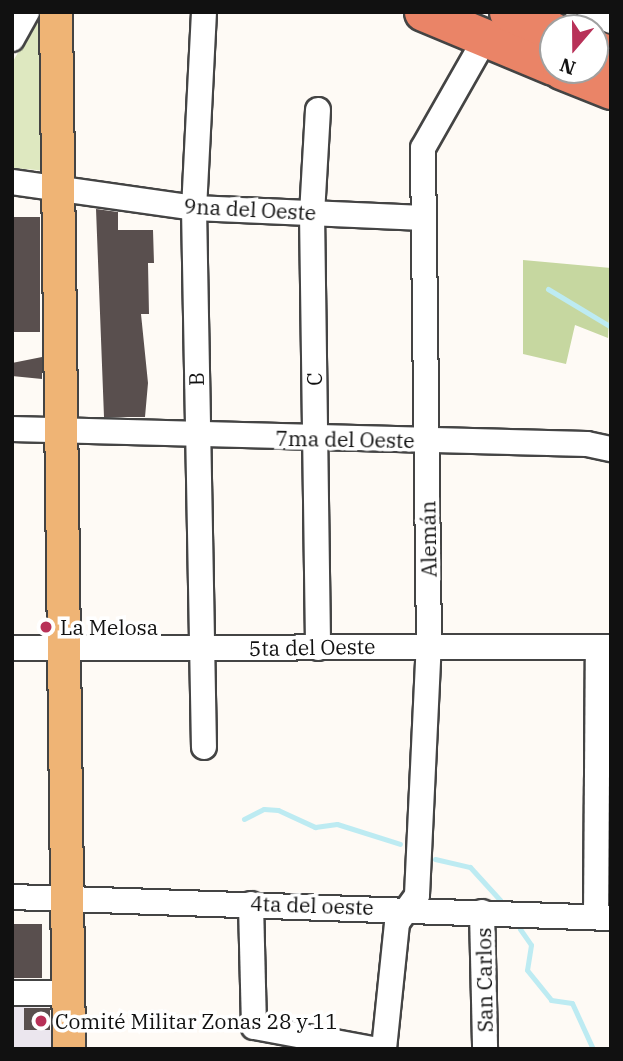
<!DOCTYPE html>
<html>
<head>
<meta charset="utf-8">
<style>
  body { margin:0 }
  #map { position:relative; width:623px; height:1061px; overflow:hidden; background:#fefaf5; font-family:"IBM Plex Serif",serif }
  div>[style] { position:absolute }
  .industrial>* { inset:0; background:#ebe6ee }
  .green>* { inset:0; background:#dee8c0 }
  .forest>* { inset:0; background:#c6d7a0 }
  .stream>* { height:5px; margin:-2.5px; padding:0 2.5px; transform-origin:2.5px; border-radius:2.5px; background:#bdebf2 }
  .building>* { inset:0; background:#594f4e; transform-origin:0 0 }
  .roads { filter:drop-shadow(2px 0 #444) drop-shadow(-2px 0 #444) drop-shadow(0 2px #444) drop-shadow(0 -2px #444) }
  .minor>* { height:24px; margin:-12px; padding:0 12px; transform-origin:12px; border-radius:12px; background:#fff }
  .major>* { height:32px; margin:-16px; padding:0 16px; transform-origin:16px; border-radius:16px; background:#efb475 }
  .highway>* { height:37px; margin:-18.5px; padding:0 18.5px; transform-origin:18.5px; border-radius:18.5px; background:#ea8467 }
  .dots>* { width:19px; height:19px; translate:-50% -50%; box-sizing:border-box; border:4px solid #fff; border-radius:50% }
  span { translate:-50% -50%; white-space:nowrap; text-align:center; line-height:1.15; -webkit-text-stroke:7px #fff; paint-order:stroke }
  .street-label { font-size:21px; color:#111 }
  .poi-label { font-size:21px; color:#111 }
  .left { translate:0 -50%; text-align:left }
  .frame { position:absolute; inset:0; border:14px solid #111; pointer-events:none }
  .north { position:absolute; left:539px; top:14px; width:70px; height:70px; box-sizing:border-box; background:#fff; border:2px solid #a0a0a0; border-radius:50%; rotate:200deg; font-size:19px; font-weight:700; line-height:28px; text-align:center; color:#111 }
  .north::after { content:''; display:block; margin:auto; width:24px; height:32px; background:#b83158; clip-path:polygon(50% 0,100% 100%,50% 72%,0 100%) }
</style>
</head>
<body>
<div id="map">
  <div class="industrial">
    <div style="clip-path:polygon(12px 941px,15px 984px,58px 1007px,25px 1008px,25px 1030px,58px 1030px,58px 1049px,12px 1049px)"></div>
  </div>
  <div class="green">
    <div style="clip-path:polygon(38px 18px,49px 171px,12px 168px,12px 63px)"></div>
  </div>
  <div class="forest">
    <div style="clip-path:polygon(523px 260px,611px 268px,608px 338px,575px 325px,566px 364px,523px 354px)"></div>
  </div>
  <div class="stream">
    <div style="left:548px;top:289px;width:74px;rotate:31.1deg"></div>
    <div style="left:244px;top:819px;width:22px;rotate:-27deg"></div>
    <div style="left:264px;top:809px;width:14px;rotate:4deg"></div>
    <div style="left:278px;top:810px;width:41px;rotate:24.7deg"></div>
    <div style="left:315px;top:827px;width:22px;rotate:-8deg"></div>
    <div style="left:337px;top:824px;width:66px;rotate:17.6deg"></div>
    <div style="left:435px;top:859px;width:36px;rotate:13deg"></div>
    <div style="left:470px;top:867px;width:45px;rotate:47.7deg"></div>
    <div style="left:520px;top:929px;width:19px;rotate:55deg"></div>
    <div style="left:531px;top:945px;width:25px;rotate:99deg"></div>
    <div style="left:527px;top:970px;width:38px;rotate:51deg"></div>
    <div style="left:551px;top:1000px;width:21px;rotate:8deg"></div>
    <div style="left:572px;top:1003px;width:51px;rotate:65.5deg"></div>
  </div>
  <div class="building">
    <div style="clip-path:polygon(96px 209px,118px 212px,118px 230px,153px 230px,154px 263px,148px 263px,149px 314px,141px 314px,148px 383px,145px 417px,104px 417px)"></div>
    <div style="left:12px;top:217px;width:28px;height:115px"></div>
    <div style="clip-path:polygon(42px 357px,42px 379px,12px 376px,12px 363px)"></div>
    <div style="left:14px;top:924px;width:28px;height:54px"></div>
    <div style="left:24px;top:1008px;width:26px;height:22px"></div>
  </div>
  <div class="roads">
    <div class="minor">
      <div style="left:204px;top:12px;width:196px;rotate:92.9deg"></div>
      <div style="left:194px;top:208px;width:539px;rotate:88.94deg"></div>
      <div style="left:590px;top:12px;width:23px;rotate:23deg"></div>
      <div style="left:12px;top:39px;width:31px;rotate:-61deg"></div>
      <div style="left:318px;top:110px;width:103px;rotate:93.3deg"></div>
      <div style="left:312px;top:213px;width:435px;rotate:89.2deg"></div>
      <div style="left:12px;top:182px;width:184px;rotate:8.1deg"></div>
      <div style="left:194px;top:208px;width:230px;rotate:2.5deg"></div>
      <div style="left:12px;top:429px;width:575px;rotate:1.49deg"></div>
      <div style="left:587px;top:444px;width:25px;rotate:12deg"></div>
      <div style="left:12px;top:648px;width:599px;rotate:-0.1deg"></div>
      <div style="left:12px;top:897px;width:599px;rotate:2.01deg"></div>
      <div style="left:251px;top:904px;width:123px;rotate:88.6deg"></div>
      <div style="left:254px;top:1027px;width:121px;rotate:10.5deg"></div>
      <div style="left:482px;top:912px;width:137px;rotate:88.7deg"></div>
      <div style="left:596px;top:917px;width:270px;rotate:-89.6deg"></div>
      <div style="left:12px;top:993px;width:56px"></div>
      <div style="left:384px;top:1049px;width:127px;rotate:-84.1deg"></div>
      <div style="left:397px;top:923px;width:34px;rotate:-54deg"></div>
      <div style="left:417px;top:895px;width:250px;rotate:-87.3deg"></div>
      <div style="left:429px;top:645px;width:497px;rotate:-90.7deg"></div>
      <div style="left:423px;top:148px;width:125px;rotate:-60.4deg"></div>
    </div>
    <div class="major">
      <div style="left:56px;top:12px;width:1037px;rotate:89.28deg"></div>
    </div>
    <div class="highway">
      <div style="left:423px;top:12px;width:141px;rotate:22.6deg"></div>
      <div style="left:508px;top:12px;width:49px;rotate:22.9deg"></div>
      <div style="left:595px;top:49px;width:17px;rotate:21deg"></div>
      <div style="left:561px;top:70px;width:54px;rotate:21.8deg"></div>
    </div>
  </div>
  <div class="dots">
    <div style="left:46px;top:627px;background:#b83158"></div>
    <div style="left:41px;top:1021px;background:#b83158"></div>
  </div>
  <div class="street-label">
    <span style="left:250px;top:209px;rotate:3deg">9na del Oeste</span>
    <span style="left:196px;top:379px;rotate:-91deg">B</span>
    <span style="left:314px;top:379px;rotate:-91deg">C</span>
    <span style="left:345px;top:439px;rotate:1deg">7ma del Oeste</span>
    <span style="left:428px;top:539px;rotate:-91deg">Alemán</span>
    <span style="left:312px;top:647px;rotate:-1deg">5ta del Oeste</span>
    <span style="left:312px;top:905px;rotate:2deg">4ta del oeste</span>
    <span style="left:484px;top:980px;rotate:-91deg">San Carlos</span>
  </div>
  <div class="poi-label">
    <span class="left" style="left:60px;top:627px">La Melosa</span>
    <span class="left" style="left:55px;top:1021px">Comité Militar Zonas 28 y 11</span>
  </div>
  <div class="frame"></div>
  <div class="north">N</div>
</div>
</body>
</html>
